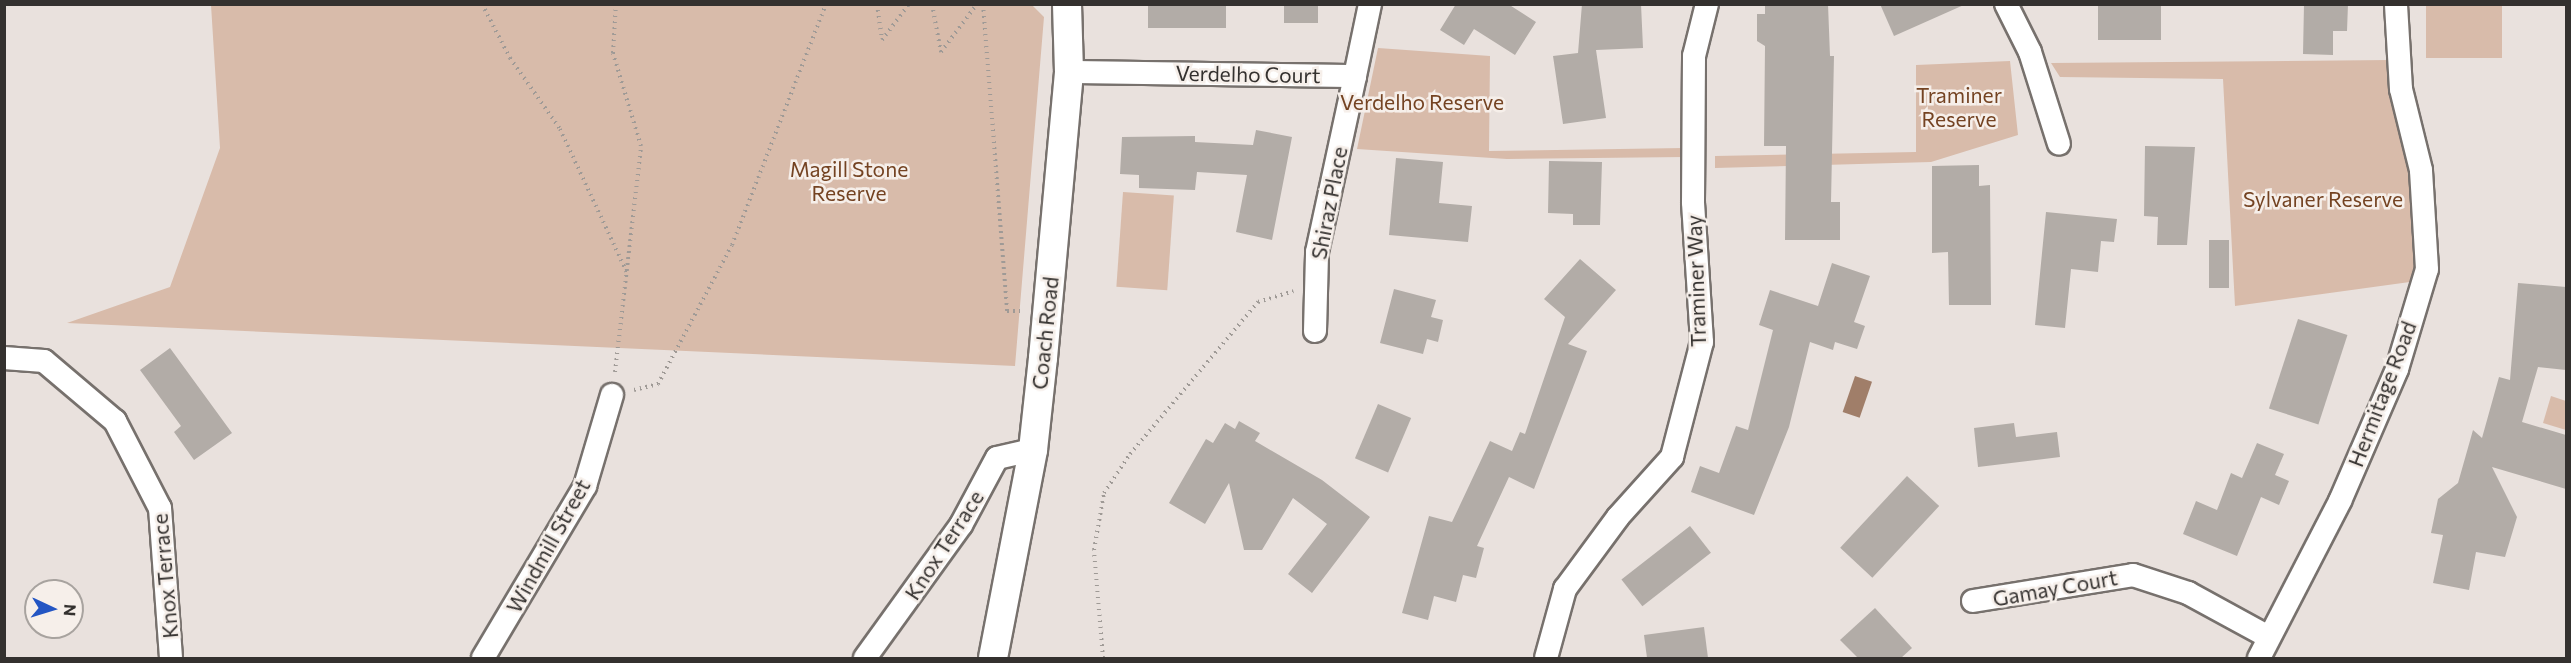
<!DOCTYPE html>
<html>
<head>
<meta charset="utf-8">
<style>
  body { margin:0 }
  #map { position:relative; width:2571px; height:663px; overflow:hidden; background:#e9e1dd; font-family:Commissioner,sans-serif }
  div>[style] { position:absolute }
  .green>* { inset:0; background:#d8bbaa; transform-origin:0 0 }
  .water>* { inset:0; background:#a07e69; transform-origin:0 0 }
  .building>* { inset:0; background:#b2aca7; transform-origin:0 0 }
  .path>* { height:4px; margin-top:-2px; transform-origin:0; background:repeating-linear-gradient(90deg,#9f9a96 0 1.5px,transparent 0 6px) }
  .roads { filter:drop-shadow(2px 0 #77716d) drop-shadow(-2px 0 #77716d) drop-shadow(0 2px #77716d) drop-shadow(0 -2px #77716d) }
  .minor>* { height:22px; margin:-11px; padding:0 11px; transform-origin:11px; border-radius:11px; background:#fff }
  .tertiary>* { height:28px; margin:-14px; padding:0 14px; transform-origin:14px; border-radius:14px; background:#fff }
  span { translate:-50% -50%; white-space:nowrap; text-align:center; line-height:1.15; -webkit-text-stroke:5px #f6efea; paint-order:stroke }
  .street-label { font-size:21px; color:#34312f }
  .park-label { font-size:21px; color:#744322 }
  .frame { position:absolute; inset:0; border:6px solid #34312f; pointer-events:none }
  .north { position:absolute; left:24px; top:579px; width:60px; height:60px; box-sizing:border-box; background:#f6efea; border:2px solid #a8a39f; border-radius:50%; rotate:94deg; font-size:16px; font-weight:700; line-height:24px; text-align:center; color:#34312f }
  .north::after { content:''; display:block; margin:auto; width:21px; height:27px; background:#2355c3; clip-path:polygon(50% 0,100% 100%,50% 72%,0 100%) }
</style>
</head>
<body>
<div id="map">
  <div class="green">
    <div style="clip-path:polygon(1031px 4px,1044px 17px,1015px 366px,67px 323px,170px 287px,220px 148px,211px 5px)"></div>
    <div style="left:2426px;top:5px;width:76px;height:53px"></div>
    <div style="clip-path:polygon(1378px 48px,1490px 56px,1489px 151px,1683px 148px,1684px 157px,1507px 159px,1357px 149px)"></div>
    <div style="clip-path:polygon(2390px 60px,2420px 208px,2417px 281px,2235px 306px,2223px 79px,2060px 77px,2051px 63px)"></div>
    <div style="clip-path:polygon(2010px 61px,2018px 135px,1931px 162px,1715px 168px,1715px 156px,1916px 152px,1916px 65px)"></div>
    <div style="left:1123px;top:192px;width:51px;height:95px;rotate:4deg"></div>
    <div style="clip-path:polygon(2551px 396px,2566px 401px,2566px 430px,2543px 423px)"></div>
  </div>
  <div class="water">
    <div style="left:1855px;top:376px;width:18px;height:38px;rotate:19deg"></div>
  </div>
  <div class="building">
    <div style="left:1148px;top:4px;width:78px;height:24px"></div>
    <div style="left:1284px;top:4px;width:34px;height:19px"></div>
    <div style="clip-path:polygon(1456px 4px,1508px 4px,1536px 22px,1515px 55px,1474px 29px,1464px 45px,1440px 30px)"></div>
    <div style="clip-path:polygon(1582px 4px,1641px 4px,1643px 48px,1596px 50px,1606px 118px,1563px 124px,1553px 56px,1578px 53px)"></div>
    <div style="clip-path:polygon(1765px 4px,1828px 4px,1830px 56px,1834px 56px,1831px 202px,1840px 202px,1840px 240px,1785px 240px,1786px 146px,1764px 146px,1765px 46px,1757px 41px,1757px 14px,1765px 14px)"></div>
    <div style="clip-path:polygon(1880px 4px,1966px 4px,1894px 36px)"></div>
    <div style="left:2098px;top:4px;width:63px;height:36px"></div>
    <div style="clip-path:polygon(2304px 4px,2348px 4px,2347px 31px,2333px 31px,2333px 55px,2303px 54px)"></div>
    <div style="clip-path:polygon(1256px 130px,1292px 137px,1272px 240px,1236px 232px,1247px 175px,1197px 172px,1195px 190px,1139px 188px,1139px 175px,1120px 174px,1122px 137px,1195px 136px,1195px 142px,1253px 145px)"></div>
    <div style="clip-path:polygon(2145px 146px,2195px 147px,2187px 245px,2157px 245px,2158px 217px,2144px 216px)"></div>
    <div style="clip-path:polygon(1396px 158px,1443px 162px,1439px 203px,1472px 206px,1468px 242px,1389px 235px)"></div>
    <div style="clip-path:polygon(1549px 161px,1602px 162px,1600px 225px,1573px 225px,1573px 214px,1548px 213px)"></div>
    <div style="clip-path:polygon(1979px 165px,1979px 186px,1990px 185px,1991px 305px,1949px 305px,1948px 252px,1932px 253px,1932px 166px)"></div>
    <div style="clip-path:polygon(2046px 212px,2117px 219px,2114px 242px,2101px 241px,2098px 272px,2071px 269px,2065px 328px,2035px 325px)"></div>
    <div style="left:2209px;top:240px;width:20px;height:48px"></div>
    <div style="clip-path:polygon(1580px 259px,1616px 290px,1568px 344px,1587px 351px,1534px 489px,1509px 477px,1477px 546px,1484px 548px,1476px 578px,1463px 575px,1456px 602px,1434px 596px,1428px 620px,1402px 613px,1429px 516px,1452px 522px,1490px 441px,1512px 451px,1520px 432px,1525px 434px,1565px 317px,1544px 299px)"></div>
    <div style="clip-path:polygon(1832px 263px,1870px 276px,1854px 322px,1865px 326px,1857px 349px,1835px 342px,1833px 350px,1810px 342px,1789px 427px,1754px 515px,1691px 492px,1700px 466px,1719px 473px,1736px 426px,1748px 430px,1773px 330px,1759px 325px,1770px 290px,1818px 306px)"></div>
    <div style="clip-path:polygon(2518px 283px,2566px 287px,2566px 370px,2538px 367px,2522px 422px,2566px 435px,2566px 489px,2492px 467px,2517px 517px,2505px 557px,2476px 552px,2469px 590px,2433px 583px,2443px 535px,2431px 533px,2438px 499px,2458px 483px,2473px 430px,2482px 438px,2499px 377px,2510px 380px)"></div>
    <div style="clip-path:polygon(1394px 289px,1436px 300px,1431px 317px,1443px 320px,1438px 342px,1427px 339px,1423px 354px,1380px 343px)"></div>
    <div style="left:2298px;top:319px;width:52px;height:94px;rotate:18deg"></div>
    <div style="clip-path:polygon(170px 348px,232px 433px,194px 460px,174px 432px,181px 426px,140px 370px)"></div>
    <div style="left:1378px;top:404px;width:36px;height:59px;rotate:23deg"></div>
    <div style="clip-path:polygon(1239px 421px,1260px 433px,1255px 441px,1322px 480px,1370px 517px,1312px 593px,1288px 574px,1327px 524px,1293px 498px,1262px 550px,1244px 550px,1229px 483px,1205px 524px,1169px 503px,1206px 439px,1213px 443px,1225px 423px,1235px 429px)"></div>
    <div style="clip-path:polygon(2014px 423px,2016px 437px,2057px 432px,2060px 457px,1978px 467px,1974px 428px)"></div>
    <div style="clip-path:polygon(2257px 443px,2284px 454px,2275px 475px,2289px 481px,2279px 505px,2261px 497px,2237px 556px,2183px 534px,2196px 501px,2217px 510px,2231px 473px,2242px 478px)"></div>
    <div style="left:1907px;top:476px;width:44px;height:98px;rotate:43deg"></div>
    <div style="left:1690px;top:526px;width:34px;height:87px;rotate:52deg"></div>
    <div style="clip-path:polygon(1875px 608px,1912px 648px,1901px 658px,1858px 658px,1840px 640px)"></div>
    <div style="clip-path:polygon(1704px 627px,1708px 658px,1647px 658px,1644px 635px)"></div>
  </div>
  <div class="path">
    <div style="left:482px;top:4px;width:61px;rotate:62.6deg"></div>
    <div style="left:510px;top:58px;width:87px;rotate:54.8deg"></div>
    <div style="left:560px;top:129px;width:161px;rotate:65deg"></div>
    <div style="left:877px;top:4px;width:36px;rotate:82deg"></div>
    <div style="left:882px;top:40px;width:45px;rotate:-53.1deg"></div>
    <div style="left:932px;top:4px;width:49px;rotate:79.4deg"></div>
    <div style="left:941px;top:52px;width:60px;rotate:-53.1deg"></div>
    <div style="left:983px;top:4px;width:308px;rotate:85.5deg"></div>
    <div style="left:1007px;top:311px;width:16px"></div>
    <div style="left:615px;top:372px;width:227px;rotate:-83.4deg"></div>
    <div style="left:641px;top:146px;width:97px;rotate:-106.8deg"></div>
    <div style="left:613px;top:53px;width:49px;rotate:-86.5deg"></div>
    <div style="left:634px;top:390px;width:25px;rotate:-14deg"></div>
    <div style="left:658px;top:384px;width:157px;rotate:-62deg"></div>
    <div style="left:732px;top:245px;width:259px;rotate:-68.7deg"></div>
    <div style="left:1103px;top:658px;width:108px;rotate:-94.8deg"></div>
    <div style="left:1094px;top:550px;width:58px;rotate:-80deg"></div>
    <div style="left:1104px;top:493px;width:47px;rotate:-56.3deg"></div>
    <div style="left:1130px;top:454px;width:199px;rotate:-49.9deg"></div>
    <div style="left:1258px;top:302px;width:37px;rotate:-17deg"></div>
  </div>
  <div class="roads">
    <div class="minor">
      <div style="left:2006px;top:4px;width:54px;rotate:63.4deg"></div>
      <div style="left:2030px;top:52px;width:96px;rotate:72.5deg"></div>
      <div style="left:1069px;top:72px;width:286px;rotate:0.8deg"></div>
      <div style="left:1355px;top:76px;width:74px;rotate:-78.2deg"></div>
      <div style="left:1315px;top:331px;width:79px;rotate:-88.5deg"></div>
      <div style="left:1317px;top:252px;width:180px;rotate:-77.8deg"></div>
      <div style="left:4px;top:358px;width:40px;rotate:4.3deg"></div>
      <div style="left:44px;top:361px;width:93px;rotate:40.2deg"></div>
      <div style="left:115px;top:421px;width:98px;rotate:62.7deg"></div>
      <div style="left:160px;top:508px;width:150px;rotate:85.8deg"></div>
      <div style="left:1973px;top:601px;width:162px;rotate:-9.2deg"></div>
      <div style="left:2133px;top:575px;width:58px;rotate:18.1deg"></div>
      <div style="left:2188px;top:593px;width:90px;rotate:28.6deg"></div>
      <div style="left:483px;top:658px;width:200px;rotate:-59.3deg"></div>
      <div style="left:585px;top:486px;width:95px;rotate:-73.5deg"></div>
      <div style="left:865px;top:658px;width:164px;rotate:-54.2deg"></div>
      <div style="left:961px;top:525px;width:76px;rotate:-61.8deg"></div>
      <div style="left:997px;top:458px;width:37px;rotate:-13deg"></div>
      <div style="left:1546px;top:658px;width:72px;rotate:-74.6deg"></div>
      <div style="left:1565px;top:589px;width:89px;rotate:-53.6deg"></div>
      <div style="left:1618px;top:517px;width:81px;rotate:-48deg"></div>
      <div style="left:1672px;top:457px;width:119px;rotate:-75.4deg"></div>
      <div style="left:1702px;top:342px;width:140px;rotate:-93.7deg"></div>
      <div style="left:1693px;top:202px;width:146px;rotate:-89.6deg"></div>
      <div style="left:1694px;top:56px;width:54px;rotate:-76deg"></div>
      <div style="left:2259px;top:658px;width:177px;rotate:-62.7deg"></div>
      <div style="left:2340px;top:501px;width:144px;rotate:-66.6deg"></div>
      <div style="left:2397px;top:369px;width:104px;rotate:-73.3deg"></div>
      <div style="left:2427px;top:269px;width:99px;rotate:-93.5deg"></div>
      <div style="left:2421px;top:170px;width:83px;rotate:-103.9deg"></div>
      <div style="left:2401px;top:89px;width:85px;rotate:-93.4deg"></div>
    </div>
    <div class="tertiary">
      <div style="left:993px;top:658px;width:212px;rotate:-79.1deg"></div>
      <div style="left:1033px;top:450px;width:93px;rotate:-83.8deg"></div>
      <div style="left:1043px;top:358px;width:287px;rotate:-84.8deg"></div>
      <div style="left:1069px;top:72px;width:68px;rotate:-91.7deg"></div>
    </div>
  </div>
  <div class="street-label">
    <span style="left:1248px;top:74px;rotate:1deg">Verdelho Court</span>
    <span style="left:1329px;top:203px;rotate:-79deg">Shiraz Place</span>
    <span style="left:1696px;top:281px;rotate:-92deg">Traminer Way</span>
    <span style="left:1045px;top:333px;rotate:-84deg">Coach Road</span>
    <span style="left:2382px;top:394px;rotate:-69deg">Hermitage Road</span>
    <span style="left:944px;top:545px;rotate:-57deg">Knox Terrace</span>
    <span style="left:548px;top:546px;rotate:-61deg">Windmill Street</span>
    <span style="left:165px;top:576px;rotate:-95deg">Knox Terrace</span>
    <span style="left:2055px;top:588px;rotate:-10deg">Gamay Court</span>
  </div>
  <div class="park-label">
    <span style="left:1959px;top:107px">Traminer<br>Reserve</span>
    <span style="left:1422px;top:102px">Verdelho Reserve</span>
    <span style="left:849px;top:181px">Magill Stone<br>Reserve</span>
    <span style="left:2323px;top:199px">Sylvaner Reserve</span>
  </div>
  <div class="frame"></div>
  <div class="north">N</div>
</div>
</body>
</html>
